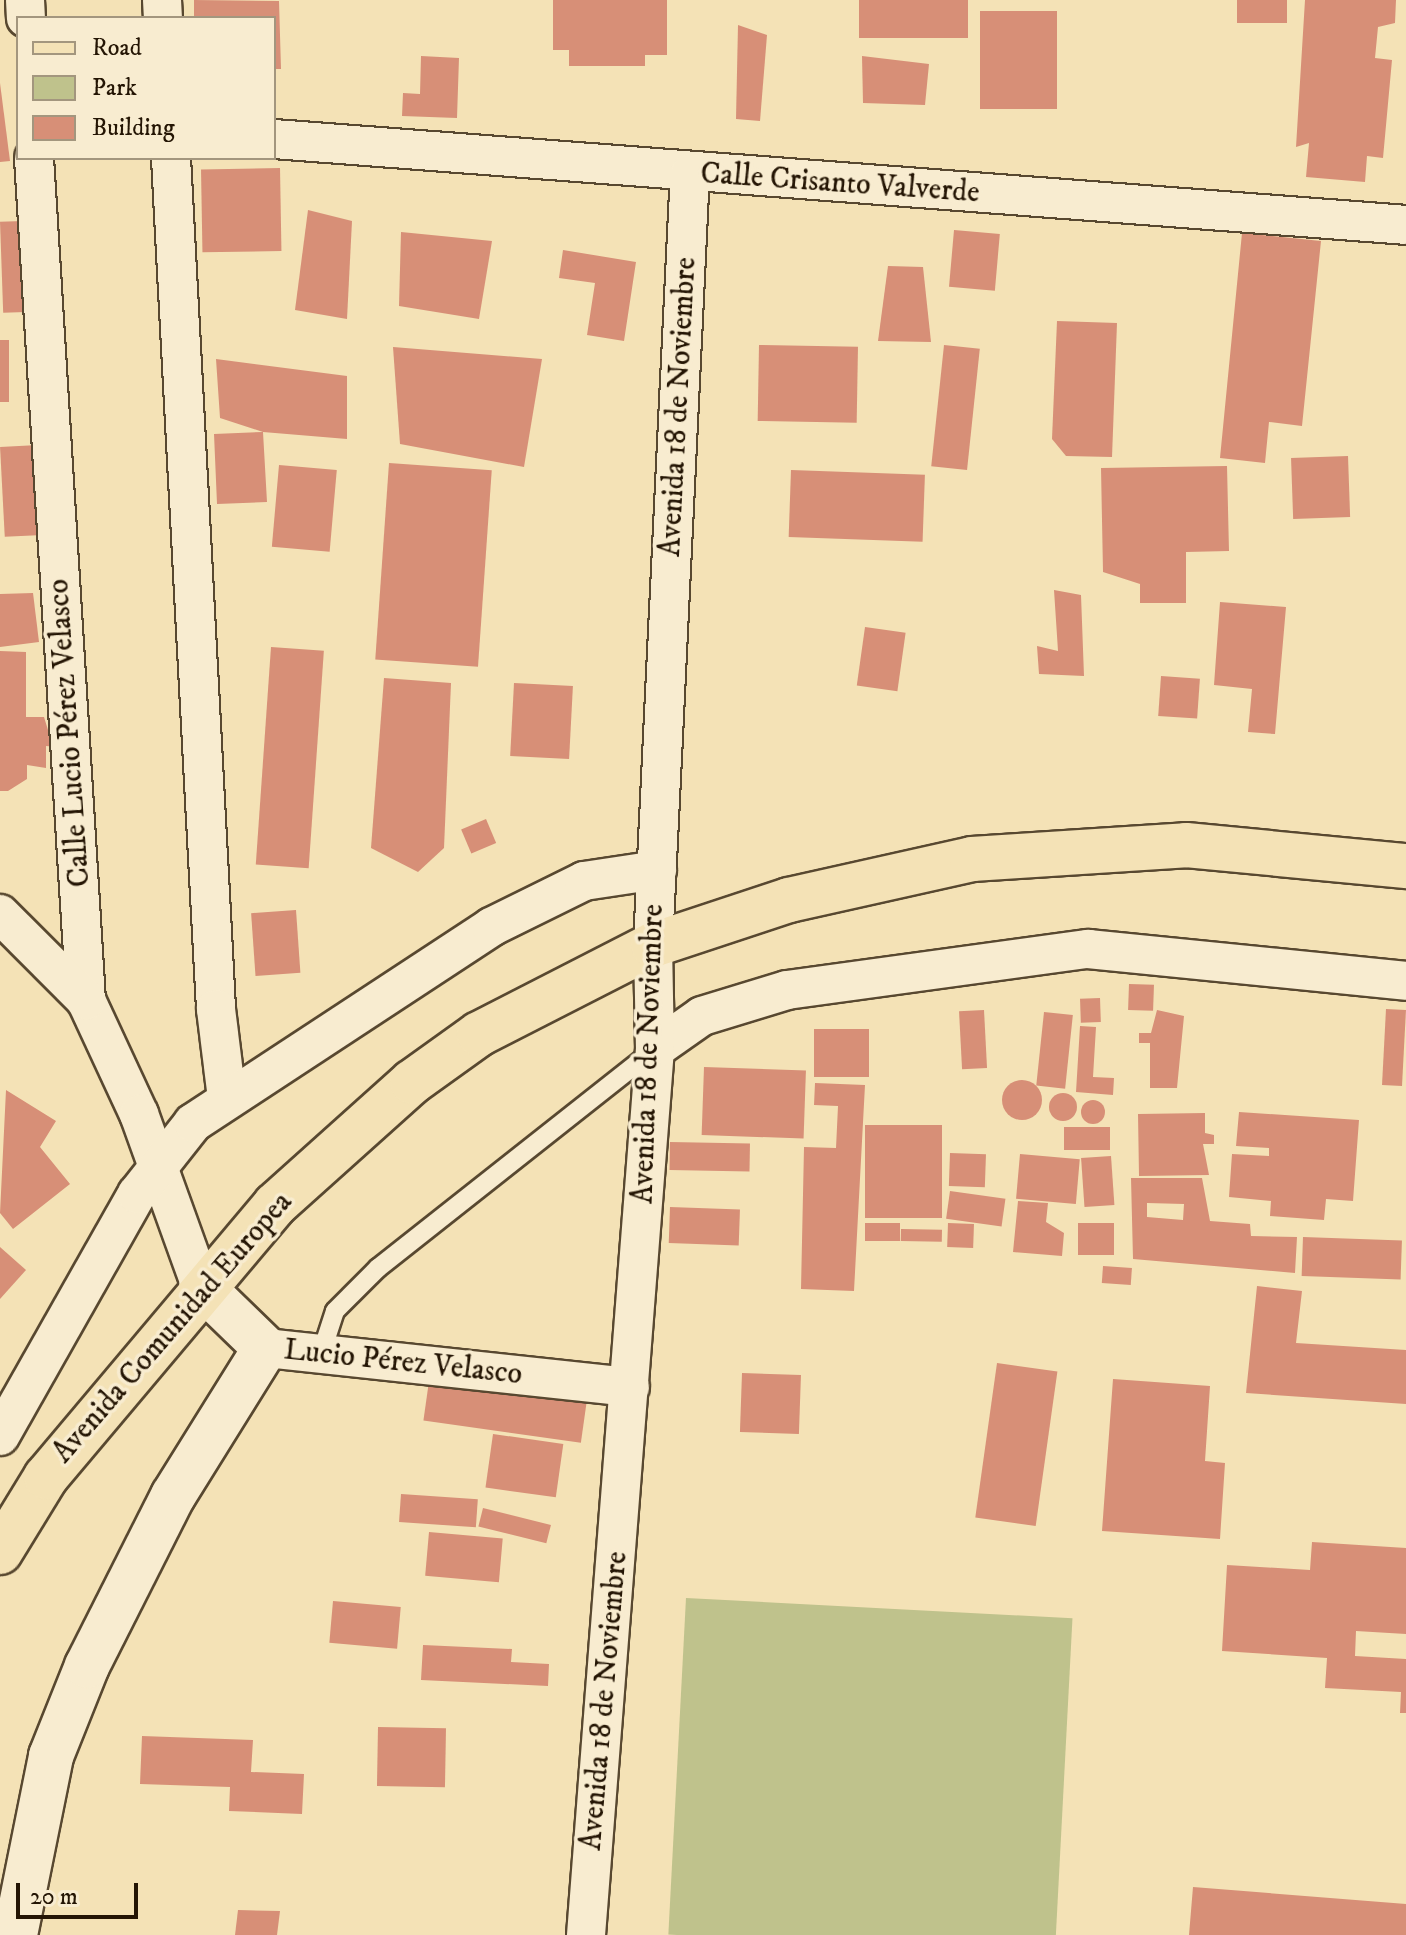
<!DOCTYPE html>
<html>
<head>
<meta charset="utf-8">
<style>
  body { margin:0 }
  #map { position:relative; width:1406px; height:1935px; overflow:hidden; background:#f4e2b6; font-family:"IM FELL DW Pica",serif }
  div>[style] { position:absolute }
  .green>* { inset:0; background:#bfc28c; transform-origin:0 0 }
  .building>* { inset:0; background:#d78f77; transform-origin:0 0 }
  .round { border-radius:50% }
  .roads { filter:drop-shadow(2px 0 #584830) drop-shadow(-2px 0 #584830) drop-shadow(0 2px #584830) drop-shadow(0 -2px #584830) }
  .lane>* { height:18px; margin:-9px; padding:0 9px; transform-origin:9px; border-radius:9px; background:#f8ecd0 }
  .street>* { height:38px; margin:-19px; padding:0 19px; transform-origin:19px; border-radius:19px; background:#f8ecd0 }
  .secondary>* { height:44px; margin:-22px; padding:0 22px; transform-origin:22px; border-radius:22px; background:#f8ecd0 }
  .primary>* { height:44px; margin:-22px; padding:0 22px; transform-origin:22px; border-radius:22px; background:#f4e2b6 }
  span { translate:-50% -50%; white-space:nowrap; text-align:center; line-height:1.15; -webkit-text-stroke:7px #f8ecd0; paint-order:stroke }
  .street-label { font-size:30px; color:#241504 }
  .legend { position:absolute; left:16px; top:16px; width:260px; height:144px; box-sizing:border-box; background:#f8ecd0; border:2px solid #a3967e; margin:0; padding:10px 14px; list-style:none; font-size:24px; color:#241504 }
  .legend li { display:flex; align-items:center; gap:16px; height:40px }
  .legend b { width:40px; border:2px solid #a3967e }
  .scale { position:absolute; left:16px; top:1883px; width:122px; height:36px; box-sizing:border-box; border:4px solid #241504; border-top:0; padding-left:10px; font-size:24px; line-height:28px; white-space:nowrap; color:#241504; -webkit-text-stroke:6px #f8ecd0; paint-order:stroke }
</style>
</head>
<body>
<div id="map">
  <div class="green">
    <div style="left:686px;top:1598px;width:387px;height:337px;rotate:3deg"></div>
  </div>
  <div class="building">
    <div style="clip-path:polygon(194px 0,279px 1px,281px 69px,274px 69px,274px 18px,194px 18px)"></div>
    <div style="clip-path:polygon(553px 0,667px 0,667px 55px,645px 55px,645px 66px,569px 66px,569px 50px,553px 50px)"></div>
    <div style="left:859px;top:0;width:109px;height:38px"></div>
    <div style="left:1237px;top:0;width:50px;height:23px"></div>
    <div style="clip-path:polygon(1305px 0,1396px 0,1395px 23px,1378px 27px,1375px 58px,1392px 60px,1383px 158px,1367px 156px,1365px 182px,1306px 177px,1309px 143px,1296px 147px)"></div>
    <div style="left:980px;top:11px;width:77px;height:98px"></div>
    <div style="clip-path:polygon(738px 25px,767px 35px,760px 121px,736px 119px)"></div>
    <div style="clip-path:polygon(421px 56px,459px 58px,457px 118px,402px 116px,403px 93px,420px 94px)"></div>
    <div style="clip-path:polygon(862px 56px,929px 64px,925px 105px,863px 103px)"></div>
    <div style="clip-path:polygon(0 83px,10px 161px,0 162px)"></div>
    <div style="left:280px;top:168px;width:83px;height:79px;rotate:89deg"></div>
    <div style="clip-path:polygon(308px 210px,352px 221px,347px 319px,295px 310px)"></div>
    <div style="left:23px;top:221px;width:91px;height:23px;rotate:88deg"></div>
    <div style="left:954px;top:230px;width:46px;height:57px;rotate:5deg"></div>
    <div style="clip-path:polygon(401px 232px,492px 241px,479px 319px,399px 306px)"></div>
    <div style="clip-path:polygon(1242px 233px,1321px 241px,1302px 426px,1269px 422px,1265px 463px,1220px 458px)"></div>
    <div style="clip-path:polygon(563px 250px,636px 262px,624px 341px,587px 335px,595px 283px,559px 278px)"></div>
    <div style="clip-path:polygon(888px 266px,923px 267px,931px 342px,878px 341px)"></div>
    <div style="clip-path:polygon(1057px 321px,1117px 323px,1112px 457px,1066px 456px,1052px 439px)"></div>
    <div style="left:0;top:340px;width:9px;height:62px"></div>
    <div style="left:759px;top:345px;width:99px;height:76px;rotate:1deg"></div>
    <div style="left:944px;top:345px;width:36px;height:122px;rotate:6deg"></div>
    <div style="clip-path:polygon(393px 347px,542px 359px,524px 467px,400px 444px)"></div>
    <div style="clip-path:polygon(216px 359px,347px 376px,347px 439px,263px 432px,267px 502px,217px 504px,214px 434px,263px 432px,220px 418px)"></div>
    <div style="left:38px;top:445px;width:90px;height:38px;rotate:87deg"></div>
    <div style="left:1348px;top:456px;width:61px;height:57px;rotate:88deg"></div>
    <div style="left:389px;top:463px;width:103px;height:197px;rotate:4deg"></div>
    <div style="left:279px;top:465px;width:58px;height:82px;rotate:5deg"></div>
    <div style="clip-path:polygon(1227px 466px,1229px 551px,1186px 552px,1186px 603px,1140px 603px,1140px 584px,1103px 572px,1101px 468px)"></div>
    <div style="left:791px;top:470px;width:134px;height:67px;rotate:2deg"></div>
    <div style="clip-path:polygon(1054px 590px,1081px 595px,1084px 676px,1039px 674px,1037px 646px,1058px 651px)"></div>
    <div style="clip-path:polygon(33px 593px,39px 642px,0 647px,0 594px)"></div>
    <div style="clip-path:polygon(1220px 602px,1286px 607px,1275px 734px,1248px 732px,1252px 689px,1214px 685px)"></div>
    <div style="left:865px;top:627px;width:41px;height:59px;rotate:8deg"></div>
    <div style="left:271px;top:647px;width:53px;height:218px;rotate:4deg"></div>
    <div style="clip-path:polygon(0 651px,26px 652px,26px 717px,44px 717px,48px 730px,56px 729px,58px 747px,46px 746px,46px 768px,27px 765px,27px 779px,8px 791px,0 791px)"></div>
    <div style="left:1161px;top:676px;width:39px;height:40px;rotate:4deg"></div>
    <div style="clip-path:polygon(384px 678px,451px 683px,444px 848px,418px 872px,371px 848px)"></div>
    <div style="left:514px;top:683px;width:59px;height:73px;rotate:3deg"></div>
    <div style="left:486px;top:819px;width:26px;height:27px;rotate:67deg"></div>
    <div style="left:296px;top:910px;width:63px;height:45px;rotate:86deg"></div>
    <div style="left:1129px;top:984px;width:25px;height:26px;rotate:2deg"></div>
    <div style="left:1100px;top:998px;width:24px;height:20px;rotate:88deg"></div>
    <div style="left:1386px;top:1009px;width:20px;height:76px;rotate:3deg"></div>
    <div style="left:984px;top:1010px;width:58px;height:25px;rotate:87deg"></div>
    <div style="clip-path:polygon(1157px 1010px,1184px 1016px,1177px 1088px,1150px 1088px,1150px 1043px,1139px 1043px,1139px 1033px,1151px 1033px)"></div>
    <div style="left:1044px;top:1012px;width:29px;height:74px;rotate:6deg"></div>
    <div style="clip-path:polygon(1080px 1026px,1096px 1027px,1093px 1077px,1114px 1078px,1113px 1095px,1076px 1092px)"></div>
    <div style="left:814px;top:1029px;width:55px;height:48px"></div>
    <div style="left:704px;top:1067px;width:102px;height:68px;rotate:2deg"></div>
    <div class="round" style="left:1002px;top:1080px;width:40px;height:40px"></div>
    <div style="clip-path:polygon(815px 1083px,865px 1085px,854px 1291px,801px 1289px,804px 1147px,836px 1148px,838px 1106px,814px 1105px)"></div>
    <div style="clip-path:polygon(6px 1090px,56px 1121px,40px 1147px,70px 1184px,13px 1229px,0 1213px)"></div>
    <div class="round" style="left:1049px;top:1093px;width:28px;height:28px"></div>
    <div class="round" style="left:1081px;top:1100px;width:24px;height:24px"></div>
    <div style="clip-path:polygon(1239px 1112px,1359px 1120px,1353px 1201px,1326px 1199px,1324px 1220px,1270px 1216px,1271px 1201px,1229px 1197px,1232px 1154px,1269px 1156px,1269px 1148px,1236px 1146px)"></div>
    <div style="clip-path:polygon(1205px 1113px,1205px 1133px,1214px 1135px,1214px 1144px,1203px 1144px,1209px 1175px,1139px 1176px,1138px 1114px)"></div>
    <div style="left:865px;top:1125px;width:77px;height:93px"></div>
    <div style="left:1064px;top:1127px;width:46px;height:23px"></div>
    <div style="left:670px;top:1142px;width:80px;height:28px;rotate:1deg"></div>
    <div style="left:950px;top:1153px;width:36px;height:33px;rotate:2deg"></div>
    <div style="left:1020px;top:1154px;width:60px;height:45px;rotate:5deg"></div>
    <div style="left:1111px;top:1156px;width:49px;height:30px;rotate:86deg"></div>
    <div style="clip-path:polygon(evenodd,1131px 1178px,1202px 1178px,1210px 1221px,1250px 1224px,1251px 1236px,1297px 1237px,1295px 1273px,1133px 1259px,1131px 1178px,1147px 1203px,1184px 1204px,1183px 1220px,1147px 1217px,1147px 1203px)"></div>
    <div style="left:950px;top:1191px;width:56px;height:28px;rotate:8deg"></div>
    <div style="clip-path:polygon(1018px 1201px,1048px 1203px,1046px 1222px,1064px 1233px,1062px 1256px,1013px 1252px)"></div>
    <div style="left:670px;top:1207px;width:70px;height:36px;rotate:2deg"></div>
    <div style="left:865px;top:1223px;width:35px;height:18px"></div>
    <div style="left:948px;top:1223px;width:26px;height:24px;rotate:2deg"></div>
    <div style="left:1078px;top:1223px;width:36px;height:32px"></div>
    <div style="left:901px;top:1229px;width:41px;height:12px;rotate:1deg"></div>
    <div style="left:1303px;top:1237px;width:99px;height:39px;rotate:2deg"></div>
    <div style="clip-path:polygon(0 1247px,26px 1270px,0 1299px)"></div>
    <div style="left:1103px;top:1266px;width:29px;height:17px;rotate:4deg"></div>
    <div style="clip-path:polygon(1257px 1286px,1302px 1291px,1296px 1343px,1406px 1350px,1406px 1404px,1246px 1393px)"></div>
    <div style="left:997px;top:1363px;width:61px;height:156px;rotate:8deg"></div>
    <div style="left:742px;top:1373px;width:59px;height:59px;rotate:2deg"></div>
    <div style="clip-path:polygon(1113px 1379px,1210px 1386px,1205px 1461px,1225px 1463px,1220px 1539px,1102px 1531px)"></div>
    <div style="left:429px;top:1381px;width:159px;height:40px;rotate:8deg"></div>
    <div style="left:493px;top:1434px;width:71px;height:54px;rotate:8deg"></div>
    <div style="left:401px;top:1494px;width:77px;height:28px;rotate:4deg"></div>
    <div style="left:483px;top:1508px;width:70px;height:19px;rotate:14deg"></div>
    <div style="left:429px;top:1532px;width:74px;height:44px;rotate:5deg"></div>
    <div style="clip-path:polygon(1312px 1542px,1406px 1548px,1406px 1634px,1356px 1631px,1355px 1656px,1406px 1659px,1406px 1713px,1400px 1713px,1401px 1692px,1325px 1688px,1327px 1658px,1222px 1651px,1227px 1565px,1310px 1570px)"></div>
    <div style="left:333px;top:1601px;width:68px;height:42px;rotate:5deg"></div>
    <div style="clip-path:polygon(423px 1645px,512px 1649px,511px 1662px,549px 1664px,548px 1686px,421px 1680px)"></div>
    <div style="left:378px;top:1727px;width:68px;height:59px;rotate:1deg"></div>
    <div style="clip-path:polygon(142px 1736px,253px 1740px,251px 1772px,304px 1774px,302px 1814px,229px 1811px,230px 1787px,140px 1784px)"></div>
    <div style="clip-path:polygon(1193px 1887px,1406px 1904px,1406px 1935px,1189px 1935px)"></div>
    <div style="clip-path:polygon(238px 1910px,280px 1911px,277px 1935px,235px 1935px)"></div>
  </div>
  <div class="roads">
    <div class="lane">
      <div style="left:321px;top:1354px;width:45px;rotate:-72deg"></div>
      <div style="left:335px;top:1311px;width:61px;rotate:-45deg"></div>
      <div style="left:378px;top:1268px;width:350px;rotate:-38.3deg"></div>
    </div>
    <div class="street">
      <div style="left:25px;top:0;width:18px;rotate:87deg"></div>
      <div style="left:162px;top:0;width:18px;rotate:87deg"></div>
      <div style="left:274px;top:139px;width:1135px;rotate:4.34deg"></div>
      <div style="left:34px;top:158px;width:844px;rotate:86.47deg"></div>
      <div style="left:86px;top:1000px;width:126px;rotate:65.1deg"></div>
      <div style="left:139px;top:1114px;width:183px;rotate:70.2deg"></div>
      <div style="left:171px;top:158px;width:852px;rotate:86.97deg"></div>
      <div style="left:216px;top:1009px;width:90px;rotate:83deg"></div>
      <div style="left:0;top:914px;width:122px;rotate:45deg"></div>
      <div style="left:655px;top:1049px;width:57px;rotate:-35.1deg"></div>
      <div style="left:702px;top:1016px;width:89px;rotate:-17deg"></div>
      <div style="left:787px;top:990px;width:304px;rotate:-7.8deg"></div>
      <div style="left:1088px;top:949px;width:320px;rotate:5.7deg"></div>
      <div style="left:265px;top:1348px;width:367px;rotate:6.1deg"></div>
      <div style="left:0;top:1436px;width:278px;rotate:-60.5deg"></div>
      <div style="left:137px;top:1194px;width:90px;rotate:-51.7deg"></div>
      <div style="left:193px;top:1123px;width:357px;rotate:-33.3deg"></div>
      <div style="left:491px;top:927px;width:104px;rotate:-26.3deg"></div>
      <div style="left:584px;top:881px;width:74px;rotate:-8.6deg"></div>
      <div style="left:586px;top:1935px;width:889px;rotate:-85.55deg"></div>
      <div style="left:655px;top:1049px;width:104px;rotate:-91.1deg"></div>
      <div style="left:653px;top:945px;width:773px;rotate:-87.26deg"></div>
    </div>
    <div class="secondary">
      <div style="left:15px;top:1935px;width:183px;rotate:-78.6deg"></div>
      <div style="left:51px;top:1756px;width:97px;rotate:-68.2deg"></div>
      <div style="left:87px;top:1666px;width:191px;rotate:-63.2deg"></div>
      <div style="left:173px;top:1496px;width:174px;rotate:-58.1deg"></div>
      <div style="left:265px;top:1348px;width:89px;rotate:-135.9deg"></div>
    </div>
    <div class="primary">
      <div style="left:0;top:1552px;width:88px;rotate:-58.5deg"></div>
      <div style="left:46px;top:1477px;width:356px;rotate:-49.9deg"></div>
      <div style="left:275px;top:1205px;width:184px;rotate:-41.9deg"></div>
      <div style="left:412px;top:1082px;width:82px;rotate:-35.6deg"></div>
      <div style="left:479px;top:1034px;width:195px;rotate:-27.1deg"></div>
      <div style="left:653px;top:945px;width:143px;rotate:-18.3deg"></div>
      <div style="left:789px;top:900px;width:188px;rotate:-12.6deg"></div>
      <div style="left:972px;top:859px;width:214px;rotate:-3.7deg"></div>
      <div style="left:1186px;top:845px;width:221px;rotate:5.5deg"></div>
    </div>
  </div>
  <div class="street-label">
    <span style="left:840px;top:184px;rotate:4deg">Calle Crisanto Valverde</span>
    <span style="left:679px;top:407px;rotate:-87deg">Avenida 18 de Noviembre</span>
    <span style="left:70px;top:733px;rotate:-94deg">Calle Lucio Pérez Velasco</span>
    <span style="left:649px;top:1054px;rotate:-88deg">Avenida 18 de Noviembre</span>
    <span style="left:173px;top:1328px;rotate:-49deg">Avenida Comunidad Europea</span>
    <span style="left:403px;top:1363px;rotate:6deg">Lucio Pérez Velasco</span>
    <span style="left:605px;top:1701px;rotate:-85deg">Avenida 18 de Noviembre</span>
  </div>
  <ul class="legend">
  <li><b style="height:10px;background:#f4e2b6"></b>Road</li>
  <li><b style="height:22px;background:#bfc28c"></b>Park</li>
  <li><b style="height:22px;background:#d78f77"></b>Building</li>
  </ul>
  <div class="scale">20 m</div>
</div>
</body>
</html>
